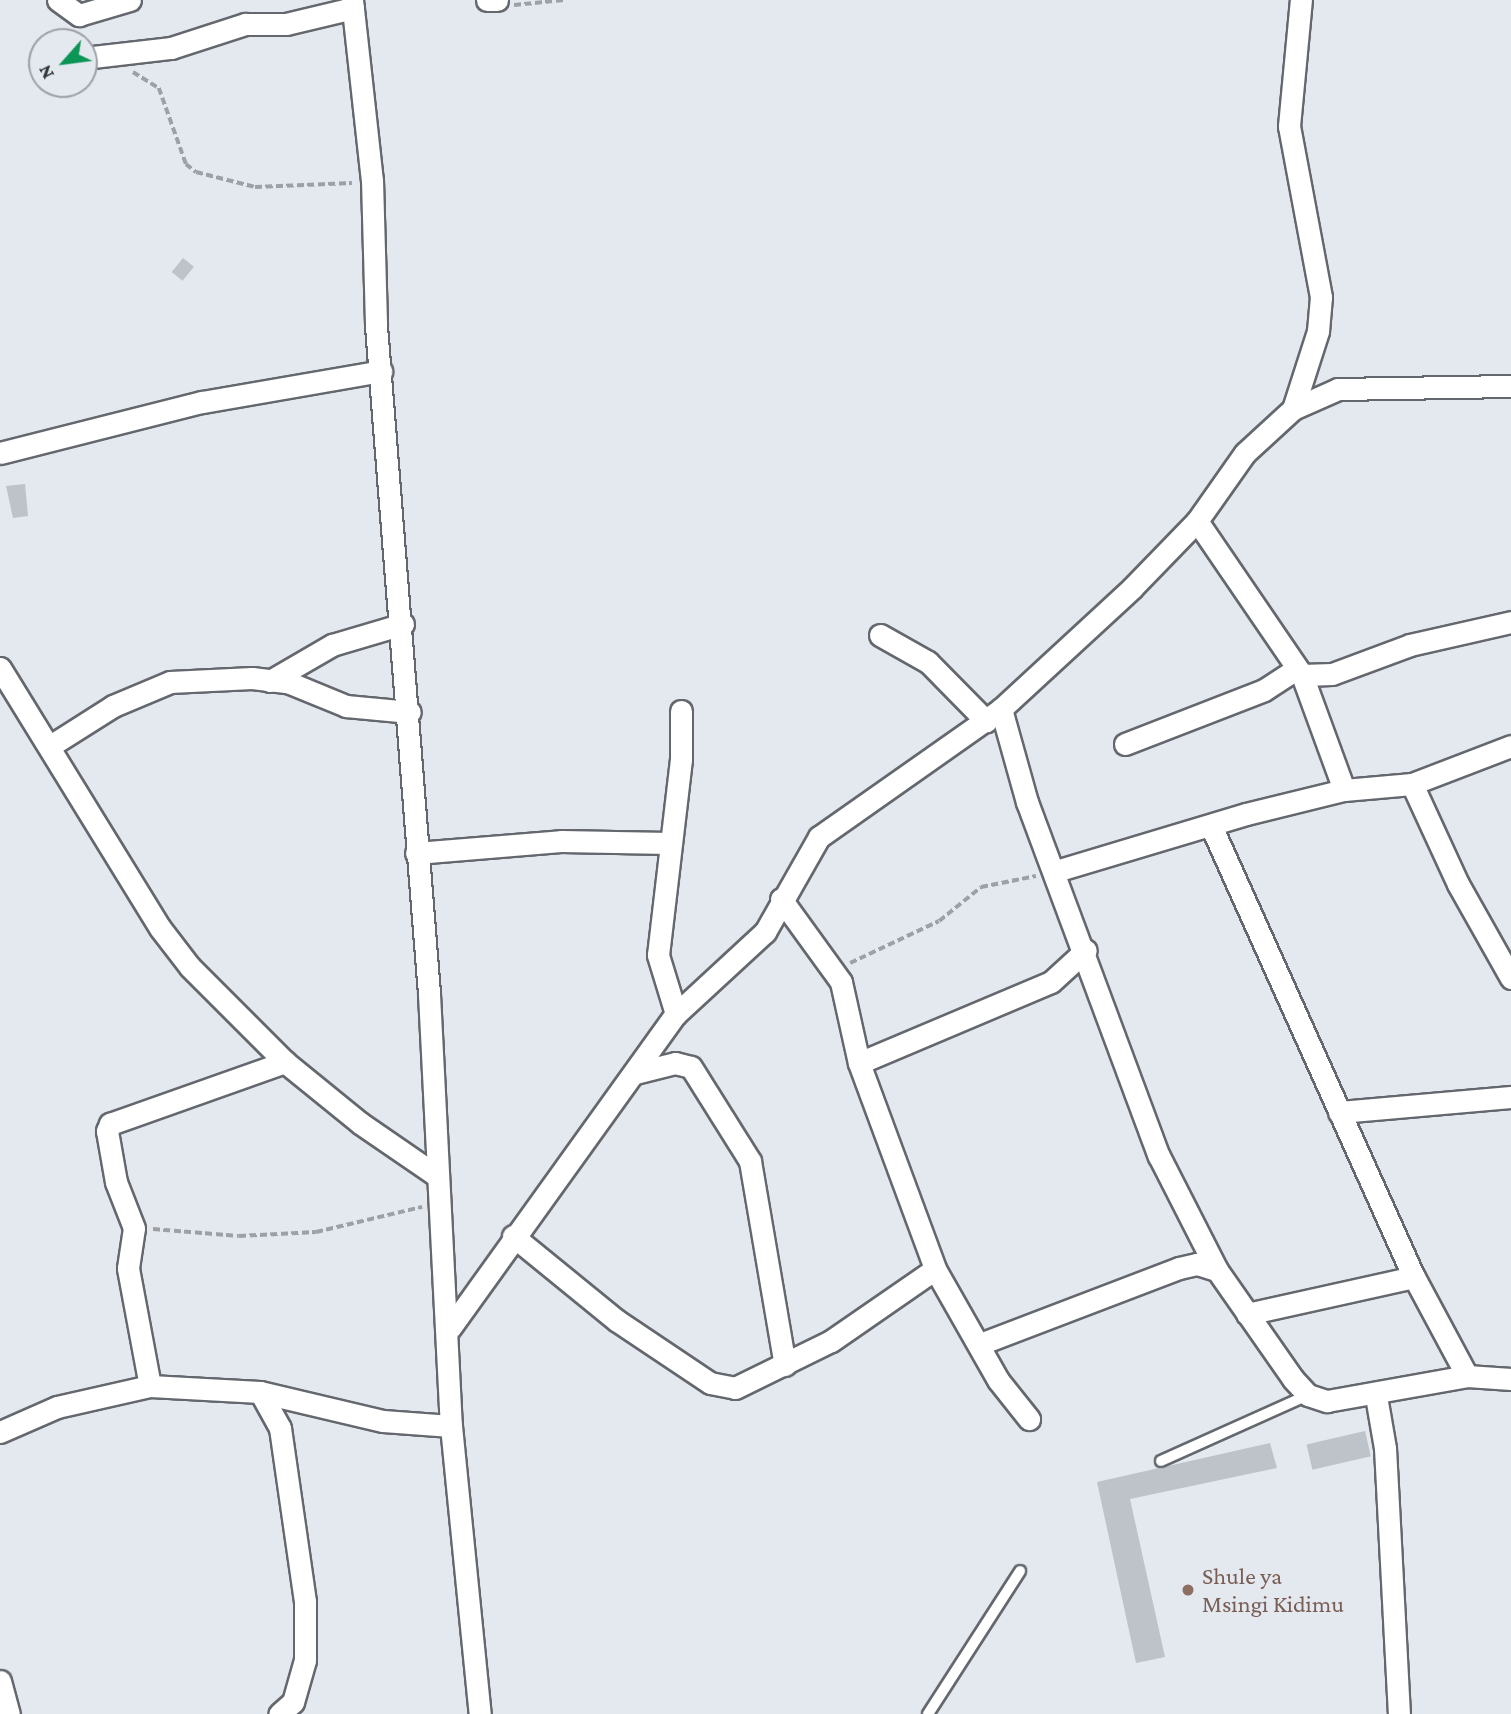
<!DOCTYPE html>
<html>
<head>
<meta charset="utf-8">
<style>
  body { margin:0 }
  #map { position:relative; width:1511px; height:1714px; overflow:hidden; background:#e4e8ef; font-family:"Crimson Pro",serif }
  div>[style] { position:absolute }
  .building>* { inset:0; background:#bec2c9; transform-origin:0 0 }
  .path>* { height:3.5px; margin-top:-1.75px; transform-origin:0; background:repeating-linear-gradient(90deg,#9da1a6 0 7px,transparent 0 10.5px) }
  .roads { filter:drop-shadow(2px 0 #64686e) drop-shadow(-2px 0 #64686e) drop-shadow(0 2px #64686e) drop-shadow(0 -2px #64686e) }
  .service>* { height:10px; margin:-5px; padding:0 5px; transform-origin:5px; border-radius:5px; background:#fff }
  .minor>* { height:21px; margin:-10.5px; padding:0 10.5px; transform-origin:10.5px; border-radius:10.5px; background:#fff }
  .dots>* { width:19px; height:19px; translate:-50% -50%; box-sizing:border-box; border:4px solid #e4e8ef; border-radius:50% }
  span { translate:-50% -50%; white-space:nowrap; text-align:center; line-height:1.15; -webkit-text-stroke:5px #e4e8ef; paint-order:stroke }
  .education-label { font-size:24px; color:#785e54 }
  .left { translate:0 -50%; text-align:left }
  .north { position:absolute; left:28px; top:28px; width:70px; height:70px; box-sizing:border-box; background:#e4e8ef; border:2px solid #9da0a5; border-radius:50%; rotate:242deg; font-size:19px; font-weight:700; line-height:28px; text-align:center; color:#323436 }
  .north::after { content:''; display:block; margin:auto; width:24px; height:32px; background:#0c9656; clip-path:polygon(50% 0,100% 100%,50% 72%,0 100%) }
</style>
</head>
<body>
<div id="map">
  <div class="building">
    <div style="left:183px;top:258px;width:14px;height:18px;rotate:39deg"></div>
    <div style="clip-path:polygon(25px 484px,28px 516px,13px 518px,6px 486px)"></div>
    <div style="left:1365px;top:1431px;width:26px;height:60px;rotate:77deg"></div>
    <div style="clip-path:polygon(1270px 1443px,1277px 1468px,1130px 1499px,1165px 1657px,1136px 1663px,1097px 1482px)"></div>
  </div>
  <div class="path">
    <div style="left:514px;top:5px;width:50px;rotate:-5.7deg"></div>
    <div style="left:133px;top:72px;width:31px;rotate:32deg"></div>
    <div style="left:159px;top:88px;width:81px;rotate:70.4deg"></div>
    <div style="left:186px;top:164px;width:13px;rotate:39deg"></div>
    <div style="left:196px;top:172px;width:61px;rotate:14.3deg"></div>
    <div style="left:255px;top:187px;width:97px;rotate:-2.4deg"></div>
    <div style="left:850px;top:963px;width:98px;rotate:-25.3deg"></div>
    <div style="left:939px;top:921px;width:54px;rotate:-39deg"></div>
    <div style="left:981px;top:887px;width:56px;rotate:-11.3deg"></div>
    <div style="left:153px;top:1229px;width:86px;rotate:4.7deg"></div>
    <div style="left:239px;top:1236px;width:77px;rotate:-3deg"></div>
    <div style="left:316px;top:1232px;width:109px;rotate:-13.3deg"></div>
  </div>
  <div class="roads">
    <div class="service">
      <div style="left:1161px;top:1461px;width:161px;rotate:-24.2deg"></div>
      <div style="left:928px;top:1714px;width:170px;rotate:-57.2deg"></div>
    </div>
    <div class="minor">
      <div style="left:58px;top:0;width:26px;rotate:36deg"></div>
      <div style="left:79px;top:15px;width:53px;rotate:-16.4deg"></div>
      <div style="left:352px;top:0;width:181px;rotate:83.7deg"></div>
      <div style="left:372px;top:180px;width:146px;rotate:88.4deg"></div>
      <div style="left:376px;top:326px;width:670px;rotate:85.46deg"></div>
      <div style="left:429px;top:994px;width:433px;rotate:87.1deg"></div>
      <div style="left:451px;top:1426px;width:289px;rotate:84.3deg"></div>
      <div style="left:487px;top:0;width:10px"></div>
      <div style="left:84px;top:58px;width:88px;rotate:-6.6deg"></div>
      <div style="left:171px;top:48px;width:78px;rotate:-18deg"></div>
      <div style="left:245px;top:24px;width:41px"></div>
      <div style="left:286px;top:24px;width:69px;rotate:-13.4deg"></div>
      <div style="left:1293px;top:409px;width:82px;rotate:-72.2deg"></div>
      <div style="left:1318px;top:331px;width:34px;rotate:-85deg"></div>
      <div style="left:1321px;top:297px;width:174px;rotate:-100.6deg"></div>
      <div style="left:1289px;top:126px;width:127px;rotate:-84.6deg"></div>
      <div style="left:0;top:453px;width:208px;rotate:-14.2deg"></div>
      <div style="left:202px;top:402px;width:182px;rotate:-9.8deg"></div>
      <div style="left:1197px;top:521px;width:186px;rotate:55.7deg"></div>
      <div style="left:1302px;top:675px;width:30px;rotate:-2deg"></div>
      <div style="left:1332px;top:674px;width:83px;rotate:-20.4deg"></div>
      <div style="left:1410px;top:645px;width:104px;rotate:-12.8deg"></div>
      <div style="left:880px;top:635px;width:55px;rotate:29.4deg"></div>
      <div style="left:928px;top:662px;width:83px;rotate:45.5deg"></div>
      <div style="left:0;top:668px;width:305px;rotate:58.4deg"></div>
      <div style="left:160px;top:928px;width:49px;rotate:52.4deg"></div>
      <div style="left:190px;top:967px;width:134px;rotate:45deg"></div>
      <div style="left:285px;top:1062px;width:97px;rotate:39.1deg"></div>
      <div style="left:360px;top:1123px;width:93px;rotate:34.5deg"></div>
      <div style="left:1302px;top:675px;width:122px;rotate:69.9deg"></div>
      <div style="left:270px;top:681px;width:72px;rotate:-30.1deg"></div>
      <div style="left:332px;top:645px;width:74px;rotate:-16.5deg"></div>
      <div style="left:1001px;top:709px;width:97px;rotate:74.4deg"></div>
      <div style="left:1027px;top:802px;width:378px;rotate:69.6deg"></div>
      <div style="left:1159px;top:1156px;width:128px;rotate:63deg"></div>
      <div style="left:1217px;top:1270px;width:133px;rotate:55.1deg"></div>
      <div style="left:1293px;top:1379px;width:22px;rotate:47deg"></div>
      <div style="left:1308px;top:1395px;width:20px;rotate:18deg"></div>
      <div style="left:1327px;top:1401px;width:142px;rotate:-10.1deg"></div>
      <div style="left:1467px;top:1376px;width:44px;rotate:3.9deg"></div>
      <div style="left:1125px;top:744px;width:149px;rotate:-21.2deg"></div>
      <div style="left:1264px;top:690px;width:38px;rotate:-33deg"></div>
      <div style="left:50px;top:746px;width:75px;rotate:-32.4deg"></div>
      <div style="left:113px;top:706px;width:62px;rotate:-22.8deg"></div>
      <div style="left:170px;top:682px;width:82px;rotate:-2.8deg"></div>
      <div style="left:252px;top:678px;width:38px;rotate:7deg"></div>
      <div style="left:290px;top:683px;width:61px;rotate:22.3deg"></div>
      <div style="left:346px;top:706px;width:64px;rotate:5.4deg"></div>
      <div style="left:1412px;top:784px;width:110px;rotate:65.3deg"></div>
      <div style="left:1458px;top:884px;width:108px;rotate:60.6deg"></div>
      <div style="left:1212px;top:828px;width:492px;rotate:65.8deg"></div>
      <div style="left:1414px;top:1277px;width:112px;rotate:61.8deg"></div>
      <div style="left:416px;top:853px;width:145px;rotate:-4.7deg"></div>
      <div style="left:561px;top:841px;width:108px;rotate:1.1deg"></div>
      <div style="left:1056px;top:871px;width:198px;rotate:-16.7deg"></div>
      <div style="left:1246px;top:814px;width:101px;rotate:-13.8deg"></div>
      <div style="left:1344px;top:790px;width:68px;rotate:-5deg"></div>
      <div style="left:1412px;top:784px;width:106px;rotate:-21deg"></div>
      <div style="left:781px;top:899px;width:102px;rotate:54.1deg"></div>
      <div style="left:841px;top:982px;width:83px;rotate:77.5deg"></div>
      <div style="left:859px;top:1063px;width:220px;rotate:69.7deg"></div>
      <div style="left:935px;top:1269px;width:128px;rotate:60.4deg"></div>
      <div style="left:998px;top:1380px;width:50px;rotate:51.5deg"></div>
      <div style="left:676px;top:1014px;width:62px;rotate:-107deg"></div>
      <div style="left:658px;top:955px;width:197px;rotate:-83.3deg"></div>
      <div style="left:681px;top:759px;width:48px;rotate:-90deg"></div>
      <div style="left:859px;top:1063px;width:208px;rotate:-22.9deg"></div>
      <div style="left:1051px;top:982px;width:47px;rotate:-42.4deg"></div>
      <div style="left:635px;top:1073px;width:41px;rotate:-14deg"></div>
      <div style="left:675px;top:1063px;width:16px;rotate:14deg"></div>
      <div style="left:691px;top:1067px;width:111px;rotate:57.9deg"></div>
      <div style="left:750px;top:1161px;width:207px;rotate:80.3deg"></div>
      <div style="left:1339px;top:1112px;width:173px;rotate:-5deg"></div>
      <div style="left:513px;top:1236px;width:133px;rotate:39.2deg"></div>
      <div style="left:616px;top:1320px;width:113px;rotate:33.8deg"></div>
      <div style="left:710px;top:1383px;width:25px;rotate:11deg"></div>
      <div style="left:735px;top:1388px;width:107px;rotate:-26.1deg"></div>
      <div style="left:831px;top:1341px;width:126px;rotate:-34.7deg"></div>
      <div style="left:1247px;top:1314px;width:171px;rotate:-12.5deg"></div>
      <div style="left:450px;top:1328px;width:387px;rotate:-54.3deg"></div>
      <div style="left:676px;top:1014px;width:121px;rotate:-42.7deg"></div>
      <div style="left:765px;top:932px;width:109px;rotate:-60.4deg"></div>
      <div style="left:819px;top:837px;width:223px;rotate:-35.1deg"></div>
      <div style="left:1001px;top:709px;width:178px;rotate:-42.7deg"></div>
      <div style="left:1132px;top:588px;width:93px;rotate:-45.9deg"></div>
      <div style="left:1197px;top:521px;width:83px;rotate:-54.8deg"></div>
      <div style="left:1245px;top:453px;width:65px;rotate:-42.5deg"></div>
      <div style="left:1293px;top:409px;width:49px;rotate:-24deg"></div>
      <div style="left:1338px;top:389px;width:173px;rotate:-1deg"></div>
      <div style="left:980px;top:1344px;width:213px;rotate:-20.9deg"></div>
      <div style="left:1179px;top:1268px;width:18px;rotate:-13deg"></div>
      <div style="left:1197px;top:1264px;width:21px;rotate:17deg"></div>
      <div style="left:150px;top:1386px;width:120px;rotate:-100.6deg"></div>
      <div style="left:128px;top:1268px;width:40px;rotate:-81.5deg"></div>
      <div style="left:134px;top:1228px;width:49px;rotate:-111.4deg"></div>
      <div style="left:116px;top:1182px;width:52px;rotate:-100deg"></div>
      <div style="left:107px;top:1131px;width:8px;rotate:-67deg"></div>
      <div style="left:110px;top:1124px;width:186px;rotate:-19.5deg"></div>
      <div style="left:260px;top:1392px;width:41px;rotate:60.9deg"></div>
      <div style="left:280px;top:1428px;width:175px;rotate:81.8deg"></div>
      <div style="left:305px;top:1601px;width:59px;rotate:90deg"></div>
      <div style="left:305px;top:1660px;width:44px;rotate:105.9deg"></div>
      <div style="left:293px;top:1702px;width:18px;rotate:139deg"></div>
      <div style="left:1376px;top:1396px;width:53px;rotate:80.2deg"></div>
      <div style="left:1385px;top:1448px;width:266px;rotate:87deg"></div>
      <div style="left:0;top:1432px;width:62px;rotate:-23.7deg"></div>
      <div style="left:57px;top:1407px;width:95px;rotate:-12.7deg"></div>
      <div style="left:150px;top:1386px;width:110px;rotate:3.1deg"></div>
      <div style="left:260px;top:1392px;width:126px;rotate:13.3deg"></div>
      <div style="left:383px;top:1421px;width:68px;rotate:4.2deg"></div>
      <div style="left:0;top:1681px;width:34px;rotate:75deg"></div>
    </div>
  </div>
  <div class="dots">
    <div style="left:1188px;top:1590px;background:#8d6e63"></div>
  </div>
  <div class="education-label">
    <span class="left" style="left:1202px;top:1590px">Shule ya<br>Msingi Kidimu</span>
  </div>
  <div class="north">N</div>
</div>
</body>
</html>
